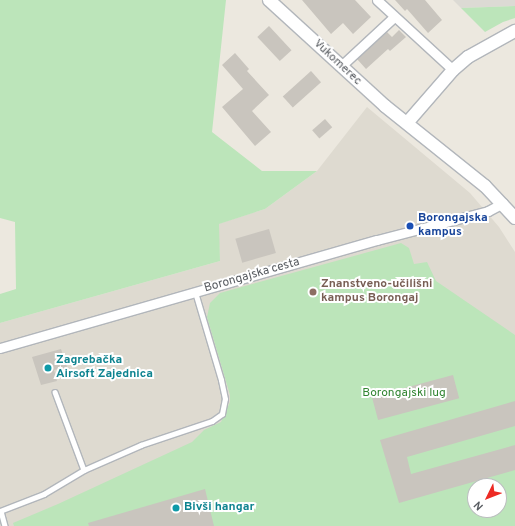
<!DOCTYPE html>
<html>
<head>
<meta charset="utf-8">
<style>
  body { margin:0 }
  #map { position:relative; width:515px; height:526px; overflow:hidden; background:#ece8df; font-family:Overpass,sans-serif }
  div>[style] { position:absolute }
  .industrial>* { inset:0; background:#dcdad4 }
  .education>* { inset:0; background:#dedad0 }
  .green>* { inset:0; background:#bce5ba }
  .building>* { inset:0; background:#c9c5be; transform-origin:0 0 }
  .roads { filter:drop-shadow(1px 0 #b2b6bb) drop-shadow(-1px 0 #b2b6bb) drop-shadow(0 1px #b2b6bb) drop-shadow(0 -1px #b2b6bb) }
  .service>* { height:4.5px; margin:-2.25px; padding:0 2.25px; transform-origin:2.25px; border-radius:2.25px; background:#fff }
  .minor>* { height:9px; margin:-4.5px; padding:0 4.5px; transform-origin:4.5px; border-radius:4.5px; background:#fff }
  .tertiary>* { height:12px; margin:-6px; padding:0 6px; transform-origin:6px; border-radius:6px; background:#fff }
  .dots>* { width:11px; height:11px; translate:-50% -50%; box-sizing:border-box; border:2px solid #fff; border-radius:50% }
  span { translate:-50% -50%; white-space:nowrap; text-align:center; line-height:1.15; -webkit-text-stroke:4px #fff; paint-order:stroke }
  .street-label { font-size:12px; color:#585c61 }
  .transit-label { font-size:12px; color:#164399; font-weight:700 }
  .left { translate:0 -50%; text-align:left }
  .education-label { font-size:12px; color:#785e54; font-weight:700 }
  .culture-label { font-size:12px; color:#0d838f; font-weight:700 }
  .park-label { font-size:12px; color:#328532 }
  .north { position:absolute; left:467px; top:478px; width:40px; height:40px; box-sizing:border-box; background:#fff; border:1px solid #bcbec0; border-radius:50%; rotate:227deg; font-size:11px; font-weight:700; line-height:16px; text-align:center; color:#585c61 }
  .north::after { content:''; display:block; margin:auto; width:14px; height:18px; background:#ed2a24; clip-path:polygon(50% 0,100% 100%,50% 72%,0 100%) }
</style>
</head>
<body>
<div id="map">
  <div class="industrial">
    <div style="clip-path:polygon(453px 0,515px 0,515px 6px,461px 8px)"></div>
  </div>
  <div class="education">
    <div style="clip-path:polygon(evenodd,367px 107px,470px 193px,499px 227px,515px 252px,515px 526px,0 526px,0 323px,220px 261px,218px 224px,265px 209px,317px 171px,367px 107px,475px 486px,499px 486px,499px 510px,475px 510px,475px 486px)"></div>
  </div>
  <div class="green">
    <div style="clip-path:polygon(0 0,226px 0,212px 132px,262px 171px,317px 171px,265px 209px,219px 224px,220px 261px,0 323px,0 294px,16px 289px,15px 222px,0 218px)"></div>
    <div style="clip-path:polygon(515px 6px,515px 18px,503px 22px,485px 32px,461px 8px)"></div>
    <div style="clip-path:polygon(evenodd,401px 243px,409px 248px,414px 264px,427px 262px,436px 281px,515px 335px,515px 526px,14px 526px,13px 523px,58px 504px,192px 442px,204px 430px,221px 422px,230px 402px,230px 395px,207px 317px,210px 303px,220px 293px,401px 243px,475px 486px,499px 486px,499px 510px,475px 510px,475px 486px)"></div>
  </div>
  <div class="building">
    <div style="clip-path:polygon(302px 0,355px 0,371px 17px,353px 34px,343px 23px,331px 34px)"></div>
    <div style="clip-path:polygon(395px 0,425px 0,442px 20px,428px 33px,407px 9px,405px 11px)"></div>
    <div style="left:269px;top:26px;width:33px;height:16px;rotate:47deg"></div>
    <div style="clip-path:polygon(399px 30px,406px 37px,390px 51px,388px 49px,366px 69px,357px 59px,387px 32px,392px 37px)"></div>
    <div style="clip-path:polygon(235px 53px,249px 69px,247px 71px,269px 95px,252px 111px,271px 132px,255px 146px,222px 107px,243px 89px,222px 65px)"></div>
    <div style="left:311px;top:71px;width:15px;height:38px;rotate:48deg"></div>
    <div style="left:325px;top:119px;width:11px;height:17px;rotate:49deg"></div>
    <div style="left:269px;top:229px;width:25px;height:35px;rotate:74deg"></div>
    <div style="clip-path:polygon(61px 349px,67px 367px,54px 370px,57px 381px,41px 385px,32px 357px)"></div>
    <div style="left:453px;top:375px;width:24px;height:84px;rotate:75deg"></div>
    <div style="clip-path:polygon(515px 401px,515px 426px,407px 457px,411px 474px,515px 445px,515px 470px,399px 503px,380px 440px)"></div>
    <div style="clip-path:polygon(205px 489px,214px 526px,89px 526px,88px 523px)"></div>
  </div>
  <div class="roads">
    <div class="service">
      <div style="left:55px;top:392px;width:83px;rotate:69.6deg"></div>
      <div style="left:0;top:511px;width:47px;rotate:-21.1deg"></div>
      <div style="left:44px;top:494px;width:47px;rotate:-31deg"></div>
      <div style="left:84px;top:470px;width:62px;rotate:-23.7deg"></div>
      <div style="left:141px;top:445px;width:75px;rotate:-18.7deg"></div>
      <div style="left:212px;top:421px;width:12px;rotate:-35deg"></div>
      <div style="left:222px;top:414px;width:15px;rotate:-79deg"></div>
      <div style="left:225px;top:399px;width:19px;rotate:-102deg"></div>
      <div style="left:221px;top:380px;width:92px;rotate:-106.5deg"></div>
      <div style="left:1px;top:511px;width:16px;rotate:75deg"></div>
    </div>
    <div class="minor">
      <div style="left:377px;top:0;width:103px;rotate:42.6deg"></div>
      <div style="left:341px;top:66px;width:72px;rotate:-42.8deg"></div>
      <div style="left:0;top:348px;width:392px;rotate:-16deg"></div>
      <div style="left:377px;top:240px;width:115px;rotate:-14.6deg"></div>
      <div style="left:488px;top:211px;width:17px;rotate:-28deg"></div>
    </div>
    <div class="tertiary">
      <div style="left:269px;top:0;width:157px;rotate:42.4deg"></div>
      <div style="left:385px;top:106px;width:128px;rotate:38.7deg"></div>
      <div style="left:485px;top:186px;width:44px;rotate:46.8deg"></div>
      <div style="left:407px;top:123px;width:70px;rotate:-49deg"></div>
      <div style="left:453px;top:70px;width:20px;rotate:-41deg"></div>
      <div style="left:468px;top:57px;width:54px;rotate:-29deg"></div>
    </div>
  </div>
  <div class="dots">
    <div style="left:410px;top:226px;background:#1a4fb4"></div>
    <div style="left:313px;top:292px;background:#8d6e63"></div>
    <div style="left:48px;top:368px;background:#0f9aa8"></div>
    <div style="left:176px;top:508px;background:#0f9aa8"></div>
  </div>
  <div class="street-label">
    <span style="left:337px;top:63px;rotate:43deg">Vukomerec</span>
    <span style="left:252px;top:276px;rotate:-16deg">Borongajska cesta</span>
  </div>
  <div class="transit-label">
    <span class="left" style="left:418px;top:226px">Borongajska<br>kampus</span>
  </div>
  <div class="education-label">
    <span class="left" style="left:321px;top:292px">Znanstveno-učilišni<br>kampus Borongaj</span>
  </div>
  <div class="culture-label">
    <span class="left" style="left:56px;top:368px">Zagrebačka<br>Airsoft Zajednica</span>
    <span class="left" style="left:184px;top:508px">Bivši hangar</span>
  </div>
  <div class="park-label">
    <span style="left:404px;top:394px">Borongajski lug</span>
  </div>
  <div class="north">N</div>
</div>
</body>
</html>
